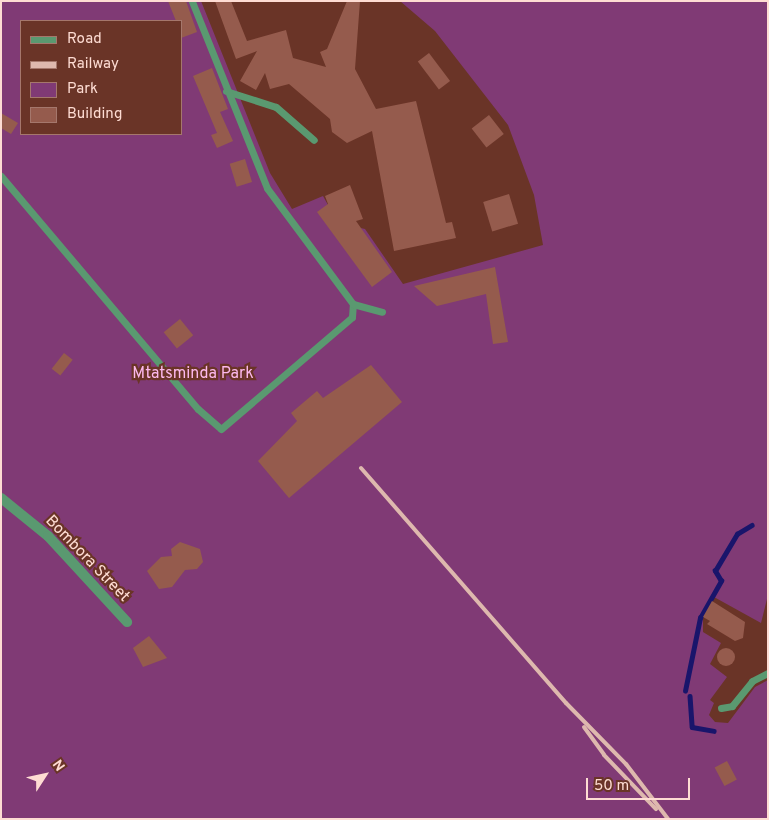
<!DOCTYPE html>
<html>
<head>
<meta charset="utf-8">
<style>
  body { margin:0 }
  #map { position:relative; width:769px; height:820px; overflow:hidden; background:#6a3427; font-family:Overpass,sans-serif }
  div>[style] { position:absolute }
  .green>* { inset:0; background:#803a75 }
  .stream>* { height:4.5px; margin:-2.25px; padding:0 2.25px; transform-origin:2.25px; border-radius:2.25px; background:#19156b }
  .building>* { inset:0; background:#955b4d; transform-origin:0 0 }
  .round { border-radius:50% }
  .lane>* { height:7px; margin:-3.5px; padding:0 3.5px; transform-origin:3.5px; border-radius:3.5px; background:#5a9970 }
  .street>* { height:10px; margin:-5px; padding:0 5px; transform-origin:5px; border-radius:5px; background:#5a9970 }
  .rail>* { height:4px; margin:-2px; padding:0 2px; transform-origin:2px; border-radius:2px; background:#deb8ae }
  span { translate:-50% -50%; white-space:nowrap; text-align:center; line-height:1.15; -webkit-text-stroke:4.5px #6a3427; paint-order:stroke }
  .park-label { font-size:16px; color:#fdb9ee }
  .street-label { font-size:16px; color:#fedcd3 }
  .frame { position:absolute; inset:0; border:2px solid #fedcd3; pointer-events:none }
  .legend { position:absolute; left:20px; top:20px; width:162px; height:115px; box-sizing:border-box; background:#6a3427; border:1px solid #a5776c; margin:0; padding:6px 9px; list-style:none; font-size:15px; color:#fedcd3 }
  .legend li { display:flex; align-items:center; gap:10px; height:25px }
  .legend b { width:25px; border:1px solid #a5776c }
  .north { position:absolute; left:20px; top:750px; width:50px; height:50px; -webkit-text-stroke:4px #6a3427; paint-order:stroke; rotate:55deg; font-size:14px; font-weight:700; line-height:20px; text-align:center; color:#fedcd3 }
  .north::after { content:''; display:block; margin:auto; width:18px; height:22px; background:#fedcd3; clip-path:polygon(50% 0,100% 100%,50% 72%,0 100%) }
  .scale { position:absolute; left:586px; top:778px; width:104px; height:22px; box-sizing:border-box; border:2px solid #fedcd3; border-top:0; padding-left:6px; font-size:15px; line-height:18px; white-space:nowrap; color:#fedcd3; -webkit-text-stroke:4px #6a3427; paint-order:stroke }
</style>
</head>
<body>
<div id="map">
  <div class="green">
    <div style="clip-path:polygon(evenodd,1px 1px,201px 1px,270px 173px,292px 209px,323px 196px,338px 223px,365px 229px,403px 284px,543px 245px,534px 195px,508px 125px,435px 31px,400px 1px,768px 1px,768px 595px,761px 623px,714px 597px,703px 617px,703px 632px,721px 643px,710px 664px,727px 677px,710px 700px,714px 703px,709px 715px,715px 722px,728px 723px,755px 687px,768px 680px,768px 819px,1px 819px,1px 1px,21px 21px,181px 21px,181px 134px,21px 134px,21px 21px)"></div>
  </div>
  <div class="stream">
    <div style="left:685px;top:691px;width:75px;rotate:-78.4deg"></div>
    <div style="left:700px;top:618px;width:43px;rotate:-60.4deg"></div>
    <div style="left:721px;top:581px;width:12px;rotate:-121deg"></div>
    <div style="left:715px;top:571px;width:43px;rotate:-59.3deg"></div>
    <div style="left:737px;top:534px;width:17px;rotate:-31deg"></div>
    <div style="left:690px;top:696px;width:31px;rotate:86deg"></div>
    <div style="left:692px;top:727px;width:22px;rotate:10deg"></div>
  </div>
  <div class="building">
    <div style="clip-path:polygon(168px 1px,186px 1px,197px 32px,181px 38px,181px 21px,176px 21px)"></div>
    <div style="clip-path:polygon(215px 1px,231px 1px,247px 41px,286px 30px,293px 58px,326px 67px,320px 52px,327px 49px,347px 1px,360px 1px,355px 69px,376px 109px,416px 101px,446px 223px,452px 222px,456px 238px,394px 251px,372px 131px,347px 143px,332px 132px,330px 119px,289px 84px,270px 89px,265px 73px,256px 90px,240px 81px,257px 51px,236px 59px)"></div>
    <div style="left:429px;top:53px;width:35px;height:14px;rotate:53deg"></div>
    <div style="clip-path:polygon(212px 68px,228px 109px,220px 112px,233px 141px,217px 148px,211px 135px,217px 133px,193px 76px)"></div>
    <div style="clip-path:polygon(1px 113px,18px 123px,11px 134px,1px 128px)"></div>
    <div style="left:489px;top:115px;width:24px;height:22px;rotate:52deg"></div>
    <div style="left:245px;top:159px;width:24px;height:16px;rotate:73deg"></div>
    <div style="clip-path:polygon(350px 185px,363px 219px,356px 221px,392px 272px,372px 287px,317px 212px,328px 204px,325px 196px)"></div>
    <div style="left:509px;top:194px;width:31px;height:27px;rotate:73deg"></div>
    <div style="clip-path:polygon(495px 267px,508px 342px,493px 344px,486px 294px,437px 306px,414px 286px)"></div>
    <div style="left:180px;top:319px;width:21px;height:21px;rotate:51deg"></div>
    <div style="left:64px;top:353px;width:11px;height:20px;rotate:38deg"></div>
    <div style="clip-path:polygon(371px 365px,402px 402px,289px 498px,258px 461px,297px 421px,291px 413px,317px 391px,323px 398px)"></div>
    <div style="clip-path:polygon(180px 542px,200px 549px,203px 562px,197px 569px,185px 570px,172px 587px,159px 589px,147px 571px,161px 557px,172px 556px,171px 549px)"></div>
    <div style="clip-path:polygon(712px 601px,745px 622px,743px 638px,735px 641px,707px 624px,710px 621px,703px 617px)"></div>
    <div style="clip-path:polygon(149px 636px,167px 658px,143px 667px,133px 648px)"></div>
    <div class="round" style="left:717px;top:648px;width:18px;height:18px"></div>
    <div style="left:727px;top:761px;width:21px;height:14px;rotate:62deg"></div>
  </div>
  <div class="lane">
    <div style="left:226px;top:91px;width:52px;rotate:17.7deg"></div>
    <div style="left:276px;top:107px;width:50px;rotate:41deg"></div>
    <div style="left:1px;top:176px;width:305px;rotate:49.8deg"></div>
    <div style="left:198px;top:409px;width:30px;rotate:41deg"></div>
    <div style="left:221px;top:429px;width:172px;rotate:-40.5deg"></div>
    <div style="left:352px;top:317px;width:13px;rotate:-86deg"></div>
    <div style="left:353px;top:304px;width:144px;rotate:-126.6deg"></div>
    <div style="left:267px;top:188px;width:201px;rotate:-111.9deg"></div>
    <div style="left:353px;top:304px;width:30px;rotate:15deg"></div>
    <div style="left:721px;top:708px;width:11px;rotate:-10deg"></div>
    <div style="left:732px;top:706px;width:32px;rotate:-51deg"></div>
    <div style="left:752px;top:681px;width:18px;rotate:-27deg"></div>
  </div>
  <div class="street">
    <div style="left:1px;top:498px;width:60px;rotate:39deg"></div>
    <div style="left:48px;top:536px;width:117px;rotate:47.4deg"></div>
  </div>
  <div class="rail">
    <div style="left:361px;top:468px;width:312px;rotate:48.9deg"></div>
    <div style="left:566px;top:703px;width:86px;rotate:45.5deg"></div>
    <div style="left:626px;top:764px;width:69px;rotate:52.6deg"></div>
    <div style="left:584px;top:727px;width:34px;rotate:54deg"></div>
    <div style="left:604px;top:755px;width:75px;rotate:46.1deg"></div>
  </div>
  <div class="park-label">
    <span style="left:193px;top:374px">Mtatsminda Park</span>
  </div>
  <div class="street-label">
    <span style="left:87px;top:559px;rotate:46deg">Bombora Street</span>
  </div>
  <div class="frame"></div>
  <ul class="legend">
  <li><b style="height:6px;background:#5a9970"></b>Road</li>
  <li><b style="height:6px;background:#deb8ae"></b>Railway</li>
  <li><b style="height:14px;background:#803a75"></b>Park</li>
  <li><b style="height:14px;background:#955b4d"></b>Building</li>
  </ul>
  <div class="north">N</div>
  <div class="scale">50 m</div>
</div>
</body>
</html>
